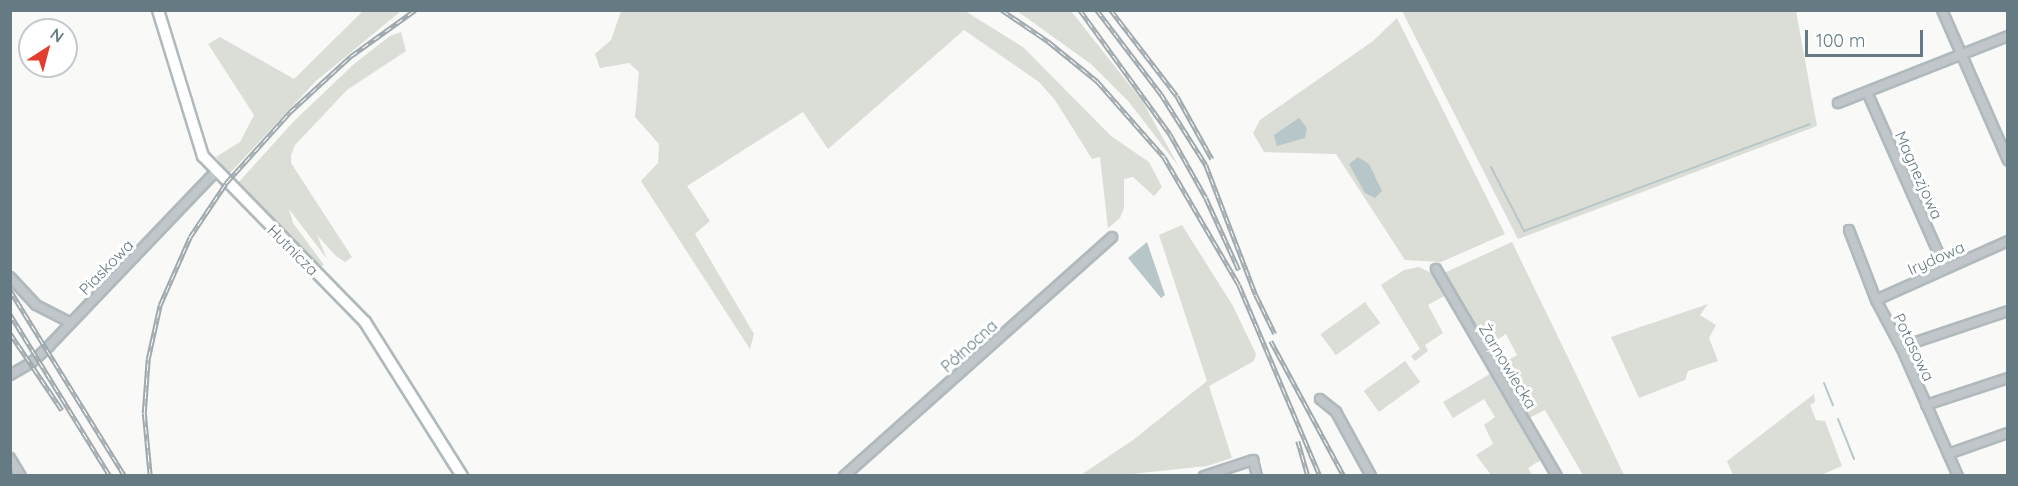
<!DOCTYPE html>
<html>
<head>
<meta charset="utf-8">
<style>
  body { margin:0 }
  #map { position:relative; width:2018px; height:486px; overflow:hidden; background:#f9f9f7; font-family:Quicksand,sans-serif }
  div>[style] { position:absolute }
  .green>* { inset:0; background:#daded6; transform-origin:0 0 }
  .water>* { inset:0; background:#b7c6c8 }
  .stream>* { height:2px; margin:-1px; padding:0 1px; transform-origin:1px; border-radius:1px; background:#b7c6c8 }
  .roads { filter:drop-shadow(2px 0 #b0b9bc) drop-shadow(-2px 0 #b0b9bc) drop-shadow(0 2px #b0b9bc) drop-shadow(0 -2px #b0b9bc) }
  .minor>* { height:8px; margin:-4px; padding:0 4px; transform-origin:4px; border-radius:4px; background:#c0c6c9 }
  .secondary>* { height:10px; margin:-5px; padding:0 5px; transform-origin:5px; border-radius:5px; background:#fff }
  .rail>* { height:4.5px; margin-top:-2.25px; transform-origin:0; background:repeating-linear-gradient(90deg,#fff 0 7px,#a0aaae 0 14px); box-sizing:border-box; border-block:2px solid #a0aaae }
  span { translate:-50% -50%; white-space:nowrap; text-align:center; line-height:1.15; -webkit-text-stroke:6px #fff; paint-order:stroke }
  .street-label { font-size:16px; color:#657a82 }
  .frame { position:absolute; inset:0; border:12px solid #657a82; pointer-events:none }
  .north { position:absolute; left:18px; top:18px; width:60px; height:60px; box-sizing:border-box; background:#fff; border:2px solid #c1cacd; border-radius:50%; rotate:36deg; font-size:16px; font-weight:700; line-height:24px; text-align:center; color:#657a82 }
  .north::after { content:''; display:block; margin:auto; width:21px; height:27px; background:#e13e30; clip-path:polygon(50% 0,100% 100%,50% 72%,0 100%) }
  .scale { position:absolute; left:1805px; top:30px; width:118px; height:27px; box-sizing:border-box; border:3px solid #657a82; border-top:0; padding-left:8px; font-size:18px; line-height:21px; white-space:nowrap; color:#657a82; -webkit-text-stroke:4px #fff; paint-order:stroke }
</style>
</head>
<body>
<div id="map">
  <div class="green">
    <div style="clip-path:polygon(363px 11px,401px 11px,316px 81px,229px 174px,216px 157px,240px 142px,254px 115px,208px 44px,220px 37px,294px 79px)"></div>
    <div style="clip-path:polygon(621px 11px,965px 11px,1023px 47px,1111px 136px,1149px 162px,1162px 187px,1154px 196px,1133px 177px,1124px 179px,1124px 208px,1120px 218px,1108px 228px,1100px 157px,1092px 159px,1055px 100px,1039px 82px,964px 30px,828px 149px,803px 112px,687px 186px,710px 221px,695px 234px,754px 334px,750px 349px,641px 181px,658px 163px,659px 144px,635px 117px,639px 72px,629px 63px,600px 68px,595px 54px,611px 40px)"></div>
    <div style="clip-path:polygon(1017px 11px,1071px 11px,1143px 102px,1179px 167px,1129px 102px,1091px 64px)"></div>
    <div style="clip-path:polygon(1402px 11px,1796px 11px,1817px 126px,1518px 239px)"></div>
    <div style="clip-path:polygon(1397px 18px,1505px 234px,1441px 262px,1405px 260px,1336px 154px,1264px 152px,1253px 133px,1260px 120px,1373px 41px)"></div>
    <div style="clip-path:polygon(401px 32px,406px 51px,347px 90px,295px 145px,291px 155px,291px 163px,352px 257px,345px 262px,336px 256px,317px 235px,327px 259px,289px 209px,293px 223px,324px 265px,320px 267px,238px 183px,294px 121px,354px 64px,390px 36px)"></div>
    <div style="clip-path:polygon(1182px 225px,1233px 306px,1256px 354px,1254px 361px,1209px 386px,1232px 458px,1207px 466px,1123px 475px,1081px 475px,1133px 440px,1207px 381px,1159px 235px)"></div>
    <div style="clip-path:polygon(1512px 242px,1575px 372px,1624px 475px,1583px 475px,1545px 410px,1529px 418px,1496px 367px,1517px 355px,1506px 334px,1484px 348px,1442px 274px)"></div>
    <div style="clip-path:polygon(1419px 267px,1435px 275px,1446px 295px,1428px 305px,1443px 333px,1425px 345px,1428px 351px,1415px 361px,1411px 356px,1420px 349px,1381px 285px,1404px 270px)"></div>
    <div style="left:1365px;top:302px;width:26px;height:55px;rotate:54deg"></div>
    <div style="clip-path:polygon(1708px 304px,1700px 315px,1716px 325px,1709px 338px,1718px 361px,1688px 371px,1685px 380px,1639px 398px,1611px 337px)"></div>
    <div style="left:1405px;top:361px;width:26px;height:51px;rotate:54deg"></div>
    <div style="clip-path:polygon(1493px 372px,1544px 458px,1528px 468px,1532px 475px,1491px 475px,1476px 455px,1493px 444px,1484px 425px,1495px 417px,1484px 399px,1453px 418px,1443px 402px)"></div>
    <div style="clip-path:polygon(1814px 394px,1815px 402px,1810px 405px,1816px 420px,1825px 421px,1842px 466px,1821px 475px,1733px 475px,1727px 461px)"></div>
  </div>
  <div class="water">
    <div style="clip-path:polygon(1299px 118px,1307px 128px,1305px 138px,1277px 146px,1274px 135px)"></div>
    <div style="clip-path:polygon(1358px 157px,1369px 164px,1382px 191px,1375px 198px,1365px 193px,1349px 164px)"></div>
    <div style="clip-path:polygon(1147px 242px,1165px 295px,1161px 298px,1128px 258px)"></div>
  </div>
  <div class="stream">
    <div style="left:1491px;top:167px;width:72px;rotate:62.7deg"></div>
    <div style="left:1524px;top:231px;width:305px;rotate:-20.5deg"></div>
    <div style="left:1824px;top:383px;width:24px;rotate:68deg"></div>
    <div style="left:1838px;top:419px;width:43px;rotate:68.2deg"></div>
  </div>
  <div class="roads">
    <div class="minor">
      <div style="left:1942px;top:10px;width:164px;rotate:66.3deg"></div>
      <div style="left:1867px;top:92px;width:193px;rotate:66.1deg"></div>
      <div style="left:1838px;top:103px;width:183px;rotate:-21.5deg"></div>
      <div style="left:1849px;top:230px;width:75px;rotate:68.9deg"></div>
      <div style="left:1876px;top:300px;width:53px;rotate:62deg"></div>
      <div style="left:1901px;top:347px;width:141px;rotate:66.2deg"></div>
      <div style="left:1436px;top:269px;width:240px;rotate:59.7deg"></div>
      <div style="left:10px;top:277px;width:38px;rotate:47deg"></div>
      <div style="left:36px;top:305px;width:39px;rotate:27deg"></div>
      <div style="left:1876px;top:300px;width:145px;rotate:-24.1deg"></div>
      <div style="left:1901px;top:347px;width:113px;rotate:-18.6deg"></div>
      <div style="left:10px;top:375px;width:24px;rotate:-30deg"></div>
      <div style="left:31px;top:363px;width:25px;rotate:-43deg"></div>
      <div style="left:49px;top:346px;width:240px;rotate:-46.3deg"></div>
      <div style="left:1320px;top:399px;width:21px;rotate:39deg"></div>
      <div style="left:1336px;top:412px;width:73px;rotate:61.3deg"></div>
      <div style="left:1926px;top:405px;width:86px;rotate:-18.2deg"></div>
      <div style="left:1948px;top:454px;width:64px;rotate:-19.3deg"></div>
      <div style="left:10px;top:458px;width:21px;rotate:59deg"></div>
      <div style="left:844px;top:476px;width:359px;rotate:-41.7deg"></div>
      <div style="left:1204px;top:476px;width:52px;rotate:-18.1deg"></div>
      <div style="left:1253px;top:460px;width:16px;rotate:76deg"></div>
    </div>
    <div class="secondary">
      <div style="left:158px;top:10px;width:153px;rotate:72.9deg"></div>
      <div style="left:203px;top:156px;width:232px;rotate:45.7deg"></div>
      <div style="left:365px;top:322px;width:182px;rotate:57.8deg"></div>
    </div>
  </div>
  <div class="rail">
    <div style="left:1002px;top:10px;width:57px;rotate:34.2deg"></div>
    <div style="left:1049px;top:42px;width:62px;rotate:39.1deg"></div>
    <div style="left:1097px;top:81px;width:101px;rotate:48.6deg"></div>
    <div style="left:1164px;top:157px;width:148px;rotate:59.6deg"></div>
    <div style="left:1239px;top:285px;width:207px;rotate:67deg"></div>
    <div style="left:1080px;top:10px;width:153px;rotate:54deg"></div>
    <div style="left:1170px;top:134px;width:73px;rotate:60.6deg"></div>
    <div style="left:1206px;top:198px;width:79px;rotate:65.4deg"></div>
    <div style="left:1097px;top:10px;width:106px;rotate:52.7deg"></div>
    <div style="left:1161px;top:94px;width:84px;rotate:57.6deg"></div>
    <div style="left:1206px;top:165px;width:139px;rotate:69deg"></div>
    <div style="left:1256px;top:295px;width:43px;rotate:64deg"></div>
    <div style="left:1111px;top:10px;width:108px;rotate:52.5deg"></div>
    <div style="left:1177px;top:96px;width:72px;rotate:60.9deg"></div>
    <div style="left:10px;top:290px;width:219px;rotate:58.3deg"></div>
    <div style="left:10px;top:314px;width:190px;rotate:58.3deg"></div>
    <div style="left:10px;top:333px;width:93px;rotate:56deg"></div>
    <div style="left:1271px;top:341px;width:153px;rotate:61.6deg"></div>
    <div style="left:1298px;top:441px;width:36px;rotate:74deg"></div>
    <div style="left:150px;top:476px;width:63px;rotate:-95.4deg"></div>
    <div style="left:144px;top:413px;width:54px;rotate:-85.8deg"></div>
    <div style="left:148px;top:359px;width:55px;rotate:-77.5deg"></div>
    <div style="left:160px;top:305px;width:74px;rotate:-66.2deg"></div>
    <div style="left:190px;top:237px;width:65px;rotate:-56.3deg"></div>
    <div style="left:226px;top:183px;width:96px;rotate:-48deg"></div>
    <div style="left:290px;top:112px;width:83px;rotate:-42.6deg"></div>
    <div style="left:351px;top:56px;width:79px;rotate:-35.7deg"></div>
  </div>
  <div class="street-label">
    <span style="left:1919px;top:175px;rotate:66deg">Magnezjowa</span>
    <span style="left:293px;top:250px;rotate:45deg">Hutnicza</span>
    <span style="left:1936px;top:258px;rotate:-24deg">Irydowa</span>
    <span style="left:106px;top:267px;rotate:-46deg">Piaskowa</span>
    <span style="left:969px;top:346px;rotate:-42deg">Północna</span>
    <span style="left:1914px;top:347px;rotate:64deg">Potasowa</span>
    <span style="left:1508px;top:366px;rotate:59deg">Żarnowiecka</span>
  </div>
  <div class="frame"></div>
  <div class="north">N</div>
  <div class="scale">100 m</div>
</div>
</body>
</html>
